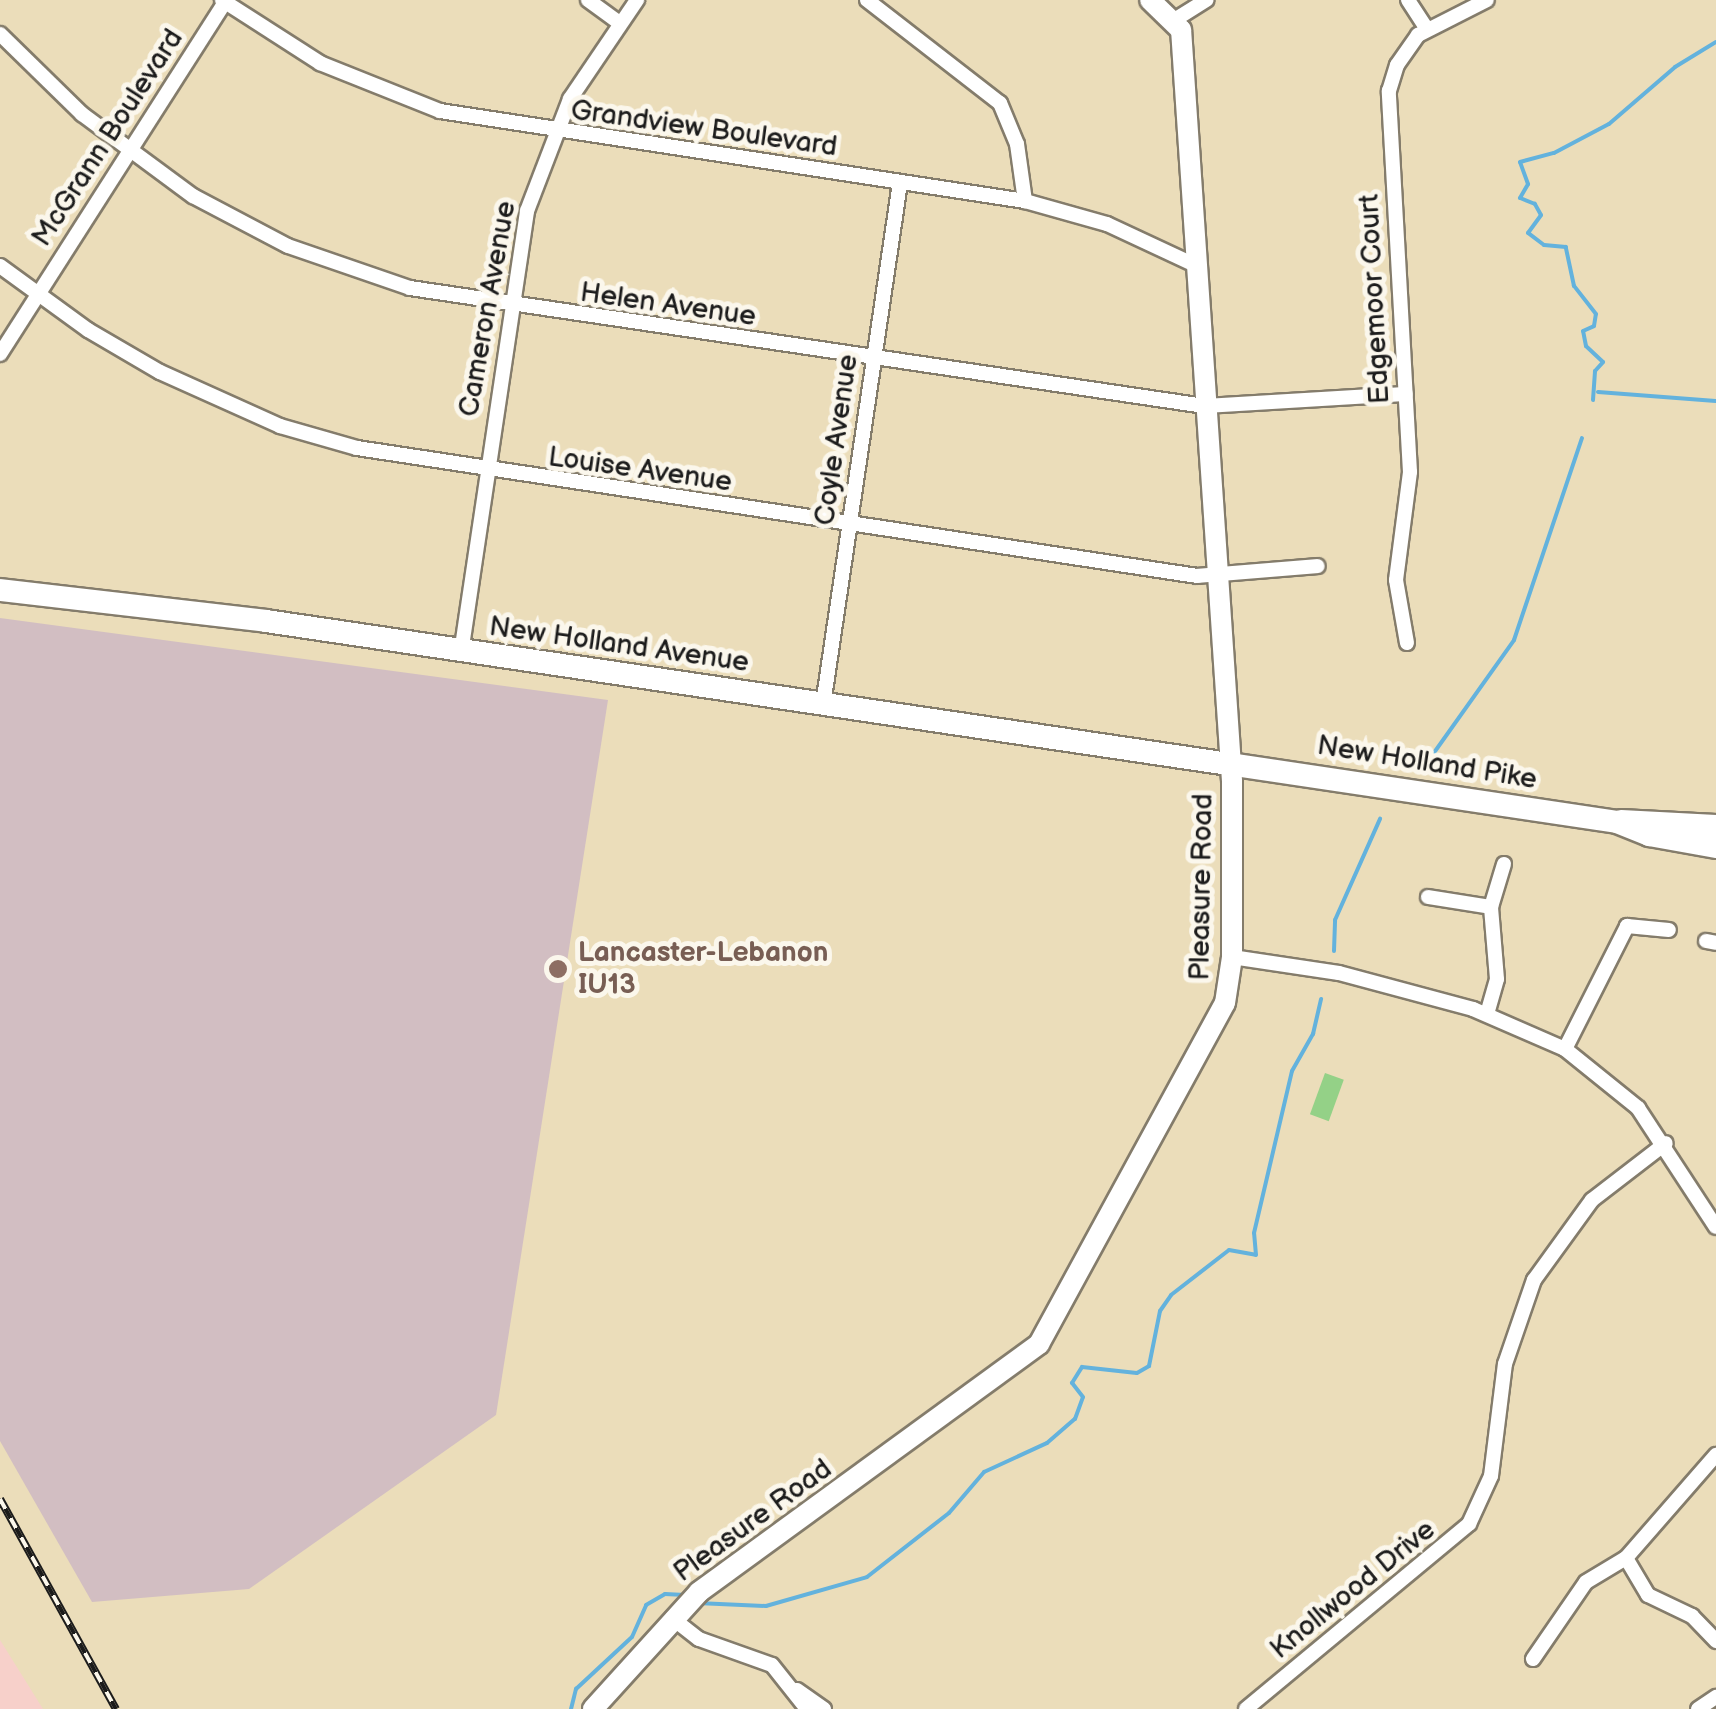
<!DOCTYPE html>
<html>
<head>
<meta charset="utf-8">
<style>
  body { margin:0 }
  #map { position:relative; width:1716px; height:1709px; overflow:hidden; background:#ebddba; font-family:"Balsamiq Sans",sans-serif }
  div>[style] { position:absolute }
  .built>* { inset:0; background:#f7d0ca }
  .industrial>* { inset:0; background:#d2bec2 }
  .green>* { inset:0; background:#94d187; transform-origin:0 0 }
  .stream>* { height:4px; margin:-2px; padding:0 2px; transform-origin:2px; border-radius:2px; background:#63b2dd }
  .roads { filter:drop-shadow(2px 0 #847c6b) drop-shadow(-2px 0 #847c6b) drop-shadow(0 2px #847c6b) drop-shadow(0 -2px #847c6b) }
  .street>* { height:14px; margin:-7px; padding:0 7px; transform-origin:7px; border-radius:7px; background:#fff }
  .secondary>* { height:20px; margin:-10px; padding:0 10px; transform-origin:10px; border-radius:10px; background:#fff }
  .primary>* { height:22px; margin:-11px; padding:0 11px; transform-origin:11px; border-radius:11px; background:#fff }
  .rail>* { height:8px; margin-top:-4px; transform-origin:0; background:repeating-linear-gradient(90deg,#fbf7ec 0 11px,#1c1c1c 0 22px); box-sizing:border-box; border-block:2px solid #1c1c1c }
  .dots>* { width:28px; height:28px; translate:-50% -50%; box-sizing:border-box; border:5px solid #fbf7ec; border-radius:50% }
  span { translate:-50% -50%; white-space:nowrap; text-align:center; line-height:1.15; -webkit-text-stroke:10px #fbf7ec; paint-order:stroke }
  .street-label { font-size:28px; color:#1c1c1c }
  .education-label { font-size:28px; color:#785e54; font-weight:700 }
  .left { translate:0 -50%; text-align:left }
</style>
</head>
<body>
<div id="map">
  <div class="built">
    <div style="clip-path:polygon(0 1640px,43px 1709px,0 1709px)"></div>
  </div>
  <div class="industrial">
    <div style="clip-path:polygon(0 618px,608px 700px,496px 1415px,249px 1589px,92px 1602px,0 1441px)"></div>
  </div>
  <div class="green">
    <div style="left:1325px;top:1073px;width:20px;height:44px;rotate:20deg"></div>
  </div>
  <div class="stream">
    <div style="left:1598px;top:392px;width:118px;rotate:4.4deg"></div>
    <div style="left:1593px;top:400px;width:29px;rotate:-86deg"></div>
    <div style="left:1595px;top:371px;width:12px;rotate:-48deg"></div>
    <div style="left:1603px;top:362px;width:23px;rotate:-137deg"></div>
    <div style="left:1586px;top:346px;width:15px;rotate:-101deg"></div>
    <div style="left:1583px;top:331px;width:12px;rotate:-24deg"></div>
    <div style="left:1594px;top:326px;width:12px;rotate:-81deg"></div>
    <div style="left:1596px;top:314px;width:36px;rotate:-128deg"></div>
    <div style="left:1574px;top:286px;width:40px;rotate:-102deg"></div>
    <div style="left:1566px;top:247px;width:22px;rotate:-175deg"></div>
    <div style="left:1544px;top:245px;width:20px;rotate:-143deg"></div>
    <div style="left:1528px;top:233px;width:22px;rotate:-54deg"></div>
    <div style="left:1541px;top:215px;width:13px;rotate:-119deg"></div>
    <div style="left:1535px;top:204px;width:16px;rotate:-158deg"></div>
    <div style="left:1520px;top:198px;width:16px;rotate:-60deg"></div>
    <div style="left:1528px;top:184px;width:23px;rotate:-110deg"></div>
    <div style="left:1520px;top:162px;width:35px;rotate:-15deg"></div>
    <div style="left:1554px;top:153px;width:62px;rotate:-27.8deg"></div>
    <div style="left:1609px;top:124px;width:87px;rotate:-40.8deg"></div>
    <div style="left:1675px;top:67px;width:48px;rotate:-31.4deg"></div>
    <div style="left:1426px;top:764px;width:152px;rotate:-54.6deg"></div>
    <div style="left:1514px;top:640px;width:213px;rotate:-71.4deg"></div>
    <div style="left:1334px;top:951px;width:31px;rotate:-88deg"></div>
    <div style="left:1335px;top:920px;width:111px;rotate:-66deg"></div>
    <div style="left:697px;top:1603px;width:69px;rotate:2.5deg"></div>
    <div style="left:766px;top:1606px;width:105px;rotate:-16deg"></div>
    <div style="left:867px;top:1577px;width:104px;rotate:-38deg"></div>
    <div style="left:949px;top:1513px;width:54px;rotate:-49.5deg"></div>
    <div style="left:984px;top:1472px;width:69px;rotate:-24.7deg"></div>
    <div style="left:1047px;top:1443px;width:37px;rotate:-41deg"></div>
    <div style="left:1075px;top:1419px;width:23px;rotate:-70deg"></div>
    <div style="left:1083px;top:1397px;width:18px;rotate:-128deg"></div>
    <div style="left:1072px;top:1383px;width:19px;rotate:-58deg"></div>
    <div style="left:1082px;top:1367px;width:55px;rotate:6.2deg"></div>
    <div style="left:1137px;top:1373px;width:14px;rotate:-30deg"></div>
    <div style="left:1149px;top:1366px;width:56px;rotate:-78.7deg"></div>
    <div style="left:1160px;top:1311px;width:19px;rotate:-55deg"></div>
    <div style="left:1171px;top:1295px;width:73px;rotate:-37.8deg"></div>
    <div style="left:1229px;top:1250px;width:27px;rotate:10deg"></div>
    <div style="left:1256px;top:1255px;width:22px;rotate:-95deg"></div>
    <div style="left:1254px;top:1233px;width:166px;rotate:-76.8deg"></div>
    <div style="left:1292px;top:1071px;width:43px;rotate:-60.4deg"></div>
    <div style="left:1313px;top:1034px;width:36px;rotate:-77deg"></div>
    <div style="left:571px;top:1709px;width:21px;rotate:-76deg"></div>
    <div style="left:576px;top:1689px;width:76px;rotate:-42.9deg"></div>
    <div style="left:632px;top:1637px;width:35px;rotate:-66deg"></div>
    <div style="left:646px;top:1605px;width:22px;rotate:-30deg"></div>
    <div style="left:665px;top:1594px;width:20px;rotate:3deg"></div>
  </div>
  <div class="roads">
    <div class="street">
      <div style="left:222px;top:0;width:117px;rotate:32.7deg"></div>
      <div style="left:320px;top:63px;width:129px;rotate:21.8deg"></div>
      <div style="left:440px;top:111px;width:592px;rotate:8.75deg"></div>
      <div style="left:1025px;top:201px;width:85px;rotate:15.7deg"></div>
      <div style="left:1107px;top:224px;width:97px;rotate:25deg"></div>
      <div style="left:588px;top:0;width:39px;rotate:36deg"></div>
      <div style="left:867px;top:0;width:168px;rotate:37.8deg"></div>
      <div style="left:1000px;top:103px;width:44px;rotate:67.5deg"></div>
      <div style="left:1017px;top:144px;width:58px;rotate:82deg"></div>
      <div style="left:1408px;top:0;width:33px;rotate:57deg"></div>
      <div style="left:1176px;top:19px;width:36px;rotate:-32deg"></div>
      <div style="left:0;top:34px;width:115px;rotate:44.3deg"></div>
      <div style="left:82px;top:114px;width:138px;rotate:36.5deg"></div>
      <div style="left:193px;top:196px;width:107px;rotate:27.8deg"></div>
      <div style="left:288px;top:246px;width:129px;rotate:19deg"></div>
      <div style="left:410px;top:288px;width:803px;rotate:8.45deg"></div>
      <div style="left:1204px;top:406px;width:202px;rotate:-3.4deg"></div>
      <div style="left:0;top:266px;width:109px;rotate:36deg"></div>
      <div style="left:88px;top:330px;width:83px;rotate:30.3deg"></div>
      <div style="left:160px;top:372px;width:132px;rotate:24.2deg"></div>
      <div style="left:280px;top:426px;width:80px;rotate:15.9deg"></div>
      <div style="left:357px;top:448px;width:850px;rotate:8.66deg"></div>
      <div style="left:1197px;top:576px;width:121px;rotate:-4.7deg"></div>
      <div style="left:0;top:354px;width:420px;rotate:-57.4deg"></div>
      <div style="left:1407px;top:643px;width:64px;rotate:-99.9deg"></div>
      <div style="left:1396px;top:580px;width:109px;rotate:-82.6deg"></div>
      <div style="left:1410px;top:472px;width:382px;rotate:-93.2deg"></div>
      <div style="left:1389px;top:91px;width:27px;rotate:-73deg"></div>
      <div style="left:1397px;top:65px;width:37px;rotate:-55deg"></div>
      <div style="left:1418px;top:35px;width:77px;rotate:-26.9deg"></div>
      <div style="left:461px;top:653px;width:447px;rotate:-81.5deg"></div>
      <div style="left:527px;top:211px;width:120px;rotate:-69deg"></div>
      <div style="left:570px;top:99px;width:120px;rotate:-55.9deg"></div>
      <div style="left:823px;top:705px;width:528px;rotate:-81.61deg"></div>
      <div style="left:1428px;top:897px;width:64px;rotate:9deg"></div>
      <div style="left:1706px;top:941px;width:10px;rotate:11deg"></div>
      <div style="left:1232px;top:957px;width:108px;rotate:8.5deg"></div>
      <div style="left:1339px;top:973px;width:139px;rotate:15deg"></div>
      <div style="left:1473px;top:1009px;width:100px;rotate:23.5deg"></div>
      <div style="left:1565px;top:1049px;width:94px;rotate:38.9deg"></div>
      <div style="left:1638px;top:1108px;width:142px;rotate:56.8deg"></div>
      <div style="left:1487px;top:1014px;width:36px;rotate:-74deg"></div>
      <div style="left:1497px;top:979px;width:72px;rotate:-94.8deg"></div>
      <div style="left:1491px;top:907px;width:45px;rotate:-73.2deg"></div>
      <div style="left:1565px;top:1049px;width:138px;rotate:-63.2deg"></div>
      <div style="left:1627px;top:926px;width:42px;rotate:5.4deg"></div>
      <div style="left:1626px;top:1558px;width:43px;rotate:59.3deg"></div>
      <div style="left:1648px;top:1595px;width:49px;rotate:25.5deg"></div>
      <div style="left:1692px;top:1616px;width:35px;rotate:46deg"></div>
      <div style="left:672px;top:1618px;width:34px;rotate:38deg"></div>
      <div style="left:699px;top:1639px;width:77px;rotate:19.6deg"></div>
      <div style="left:772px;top:1665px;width:56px;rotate:51.5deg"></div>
      <div style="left:1533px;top:1659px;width:93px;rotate:-55.5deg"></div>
      <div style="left:1586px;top:1582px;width:47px;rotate:-31deg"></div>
      <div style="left:1626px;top:1558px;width:137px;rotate:-48.9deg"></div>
      <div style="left:797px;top:1690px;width:33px;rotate:35deg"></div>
      <div style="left:1246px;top:1709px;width:290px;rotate:-39.7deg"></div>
      <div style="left:1469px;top:1524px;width:53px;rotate:-65.4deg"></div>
      <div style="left:1491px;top:1476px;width:113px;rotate:-82.9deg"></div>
      <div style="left:1505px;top:1364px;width:89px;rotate:-71deg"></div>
      <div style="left:1534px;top:1280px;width:99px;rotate:-54.1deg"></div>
      <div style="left:1592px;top:1200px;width:93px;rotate:-37.6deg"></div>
      <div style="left:1698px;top:1709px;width:22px;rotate:-34deg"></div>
    </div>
    <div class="secondary">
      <div style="left:593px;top:1709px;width:158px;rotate:-47.8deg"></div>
      <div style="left:699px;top:1592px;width:421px;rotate:-36.1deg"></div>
      <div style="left:1039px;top:1344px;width:388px;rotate:-61.4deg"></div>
      <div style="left:1225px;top:1003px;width:47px;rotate:-81.3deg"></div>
      <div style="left:1232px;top:957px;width:176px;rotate:-90deg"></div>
      <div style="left:1232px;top:781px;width:753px;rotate:-93.88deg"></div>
      <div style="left:1181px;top:30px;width:43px;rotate:-135.9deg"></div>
    </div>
    <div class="primary">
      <div style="left:0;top:590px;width:268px;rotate:6.6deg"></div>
      <div style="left:266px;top:621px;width:974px;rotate:8.45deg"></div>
      <div style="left:1229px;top:764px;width:392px;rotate:8.5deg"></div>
      <div style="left:1617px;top:822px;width:35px;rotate:22deg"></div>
      <div style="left:1649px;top:835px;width:68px;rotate:10.2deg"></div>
      <div style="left:1621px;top:821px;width:95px;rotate:3deg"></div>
    </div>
  </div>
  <div class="rail">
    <div style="left:0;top:1499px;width:240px;rotate:61.1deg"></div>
  </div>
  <div class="dots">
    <div style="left:558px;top:969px;background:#8d6e63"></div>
  </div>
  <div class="street-label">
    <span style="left:704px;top:129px;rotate:8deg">Grandview Boulevard</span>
    <span style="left:108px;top:138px;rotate:-57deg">McGrann Boulevard</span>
    <span style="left:1375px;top:299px;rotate:-93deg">Edgemoor Court</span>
    <span style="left:668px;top:305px;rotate:8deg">Helen Avenue</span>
    <span style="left:488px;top:309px;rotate:-80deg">Cameron Avenue</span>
    <span style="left:837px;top:440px;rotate:-82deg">Coyle Avenue</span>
    <span style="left:640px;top:470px;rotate:8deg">Louise Avenue</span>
    <span style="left:619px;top:645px;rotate:8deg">New Holland Avenue</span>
    <span style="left:1427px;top:763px;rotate:9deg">New Holland Pike</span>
    <span style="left:1202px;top:887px;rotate:-89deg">Pleasure Road</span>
    <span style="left:753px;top:1521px;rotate:-36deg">Pleasure Road</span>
    <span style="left:1353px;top:1590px;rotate:-39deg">Knollwood Drive</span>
  </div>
  <div class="education-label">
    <span class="left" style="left:578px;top:969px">Lancaster-Lebanon<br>IU13</span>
  </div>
</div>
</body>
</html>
